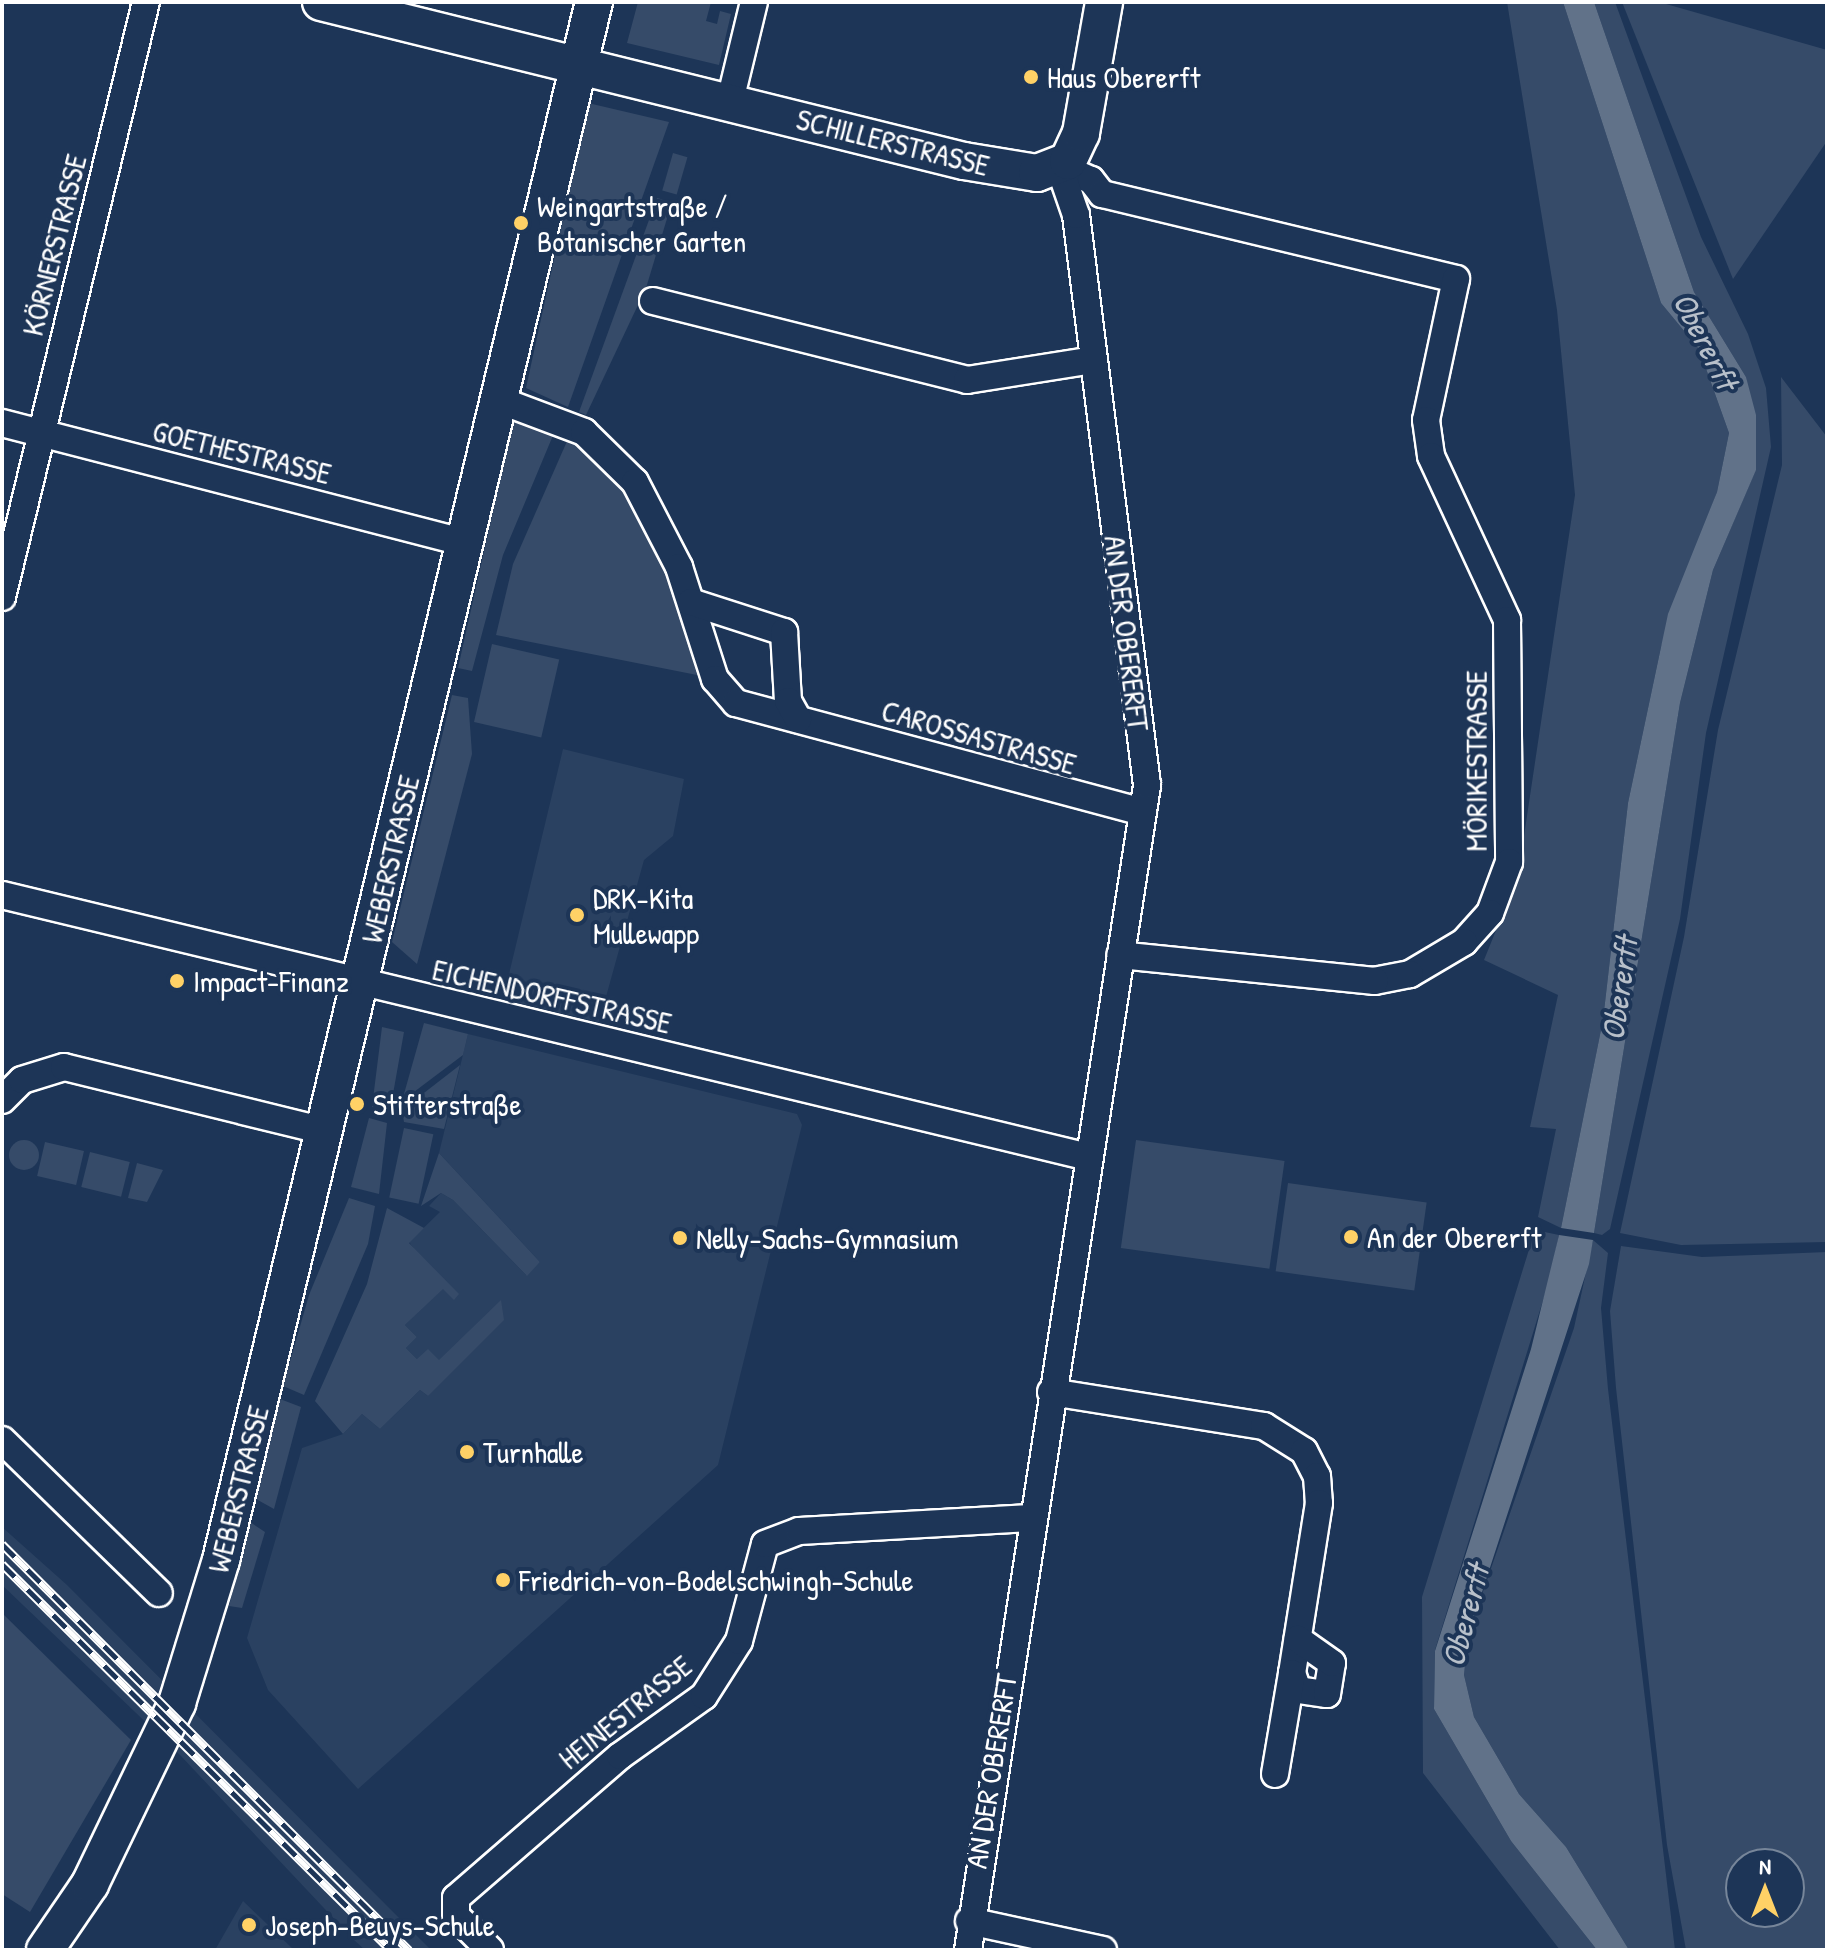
<!DOCTYPE html>
<html>
<head>
<meta charset="utf-8">
<style>
  body { margin:0 }
  #map { position:relative; width:1829px; height:1952px; overflow:hidden; background:#1d3557; font-family:"Patrick Hand",sans-serif }
  div>[style] { position:absolute }
  .built>* { inset:0; background:#2a4161 }
  .green>* { inset:0; background:#364b69; transform-origin:0 0 }
  .round { border-radius:50% }
  .water>* { inset:0; background:#617289 }
  .roads { filter:drop-shadow(2px 0 #fff) drop-shadow(-2px 0 #fff) drop-shadow(0 2px #fff) drop-shadow(0 -2px #fff) }
  .street>* { height:26px; margin:-13px; padding:0 13px; transform-origin:13px; border-radius:13px; background:#1d3557 }
  .secondary>* { height:36px; margin:-18px; padding:0 18px; transform-origin:18px; border-radius:18px; background:#1d3557 }
  .rail>* { height:9px; margin-top:-4.5px; transform-origin:0; background:repeating-linear-gradient(90deg,#1d3557 0 18px,#fff 0 36px); box-sizing:border-box; border-block:2px solid #fff }
  .dots>* { width:22px; height:22px; translate:-50% -50%; box-sizing:border-box; border:4px solid #1d3557; border-radius:50% }
  span { translate:-50% -50%; white-space:nowrap; text-align:center; line-height:1.15; -webkit-text-stroke:8px #1d3557; paint-order:stroke }
  .poi-label { font-size:30px; color:#fff }
  .left { translate:0 -50%; text-align:left }
  .street-label { font-size:30px; color:#fff }
  .water-label { font-size:32px; color:#b8c0ca; font-style:italic }
  .frame { position:absolute; inset:0; border:4px solid #fff; pointer-events:none }
  .north { position:absolute; left:1725px; top:1848px; width:80px; height:80px; box-sizing:border-box; background:#1d3557; border:2px solid #77869a; border-radius:50%; rotate:0deg; font-size:22px; font-weight:700; line-height:32px; text-align:center; color:#fff }
  .north::after { content:''; display:block; margin:auto; width:28px; height:36px; background:#ffd166; clip-path:polygon(50% 0,100% 100%,50% 72%,0 100%) }
</style>
</head>
<body>
<div id="map">
  <div class="built">
    <div style="clip-path:polygon(563px 749px,684px 779px,673px 836px,644px 860px,599px 1022px,503px 999px)"></div>
    <div style="clip-path:polygon(468px 1034px,797px 1114px,802px 1125px,718px 1465px,358px 1789px,268px 1690px,247px 1638px,302px 1448px,343px 1434px,362px 1414px,380px 1429px,420px 1390px,428px 1396px,439px 1360px,417px 1359px,406px 1348px,417px 1337px,405px 1325px,443px 1288px,409px 1242px,440px 1212px,429px 1206px,441px 1193px,453px 1200px,526px 1275px,540px 1262px,439px 1153px)"></div>
    <div style="clip-path:polygon(2px 1527px,67px 1585px,431px 1950px,365px 1950px,354px 1940px,180px 1755px,2px 1585px)"></div>
    <div style="clip-path:polygon(243px 1901px,294px 1950px,215px 1950px)"></div>
  </div>
  <div class="green">
    <div style="clip-path:polygon(638px 2px,711px 2px,706px 21px,717px 24px,720px 11px,731px 14px,719px 65px,627px 43px)"></div>
    <div style="clip-path:polygon(1507px 2px,1563px 2px,1661px 303px,1699px 349px,1729px 433px,1717px 492px,1661px 647px,1628px 803px,1603px 1020px,1561px 1228px,1538px 1217px,1556px 1129px,1530px 1127px,1558px 995px,1484px 960px,1518px 876px,1575px 495px,1557px 310px)"></div>
    <div style="clip-path:polygon(1594px 2px,1615px 2px,1701px 237px,1748px 334px,1766px 388px,1771px 447px,1706px 733px,1680px 919px,1610px 1229px,1602px 1235px,1594px 1233px,1680px 703px,1713px 570px,1756px 469px,1746px 377px,1694px 292px)"></div>
    <div style="clip-path:polygon(1622px 2px,1659px 2px,1827px 50px,1827px 141px,1733px 279px)"></div>
    <div style="clip-path:polygon(588px 103px,669px 122px,568px 407px,526px 388px)"></div>
    <div style="left:673px;top:153px;width:15px;height:39px;rotate:16deg"></div>
    <div style="clip-path:polygon(657px 198px,672px 202px,646px 288px,586px 415px,579px 412px)"></div>
    <div style="clip-path:polygon(1781px 377px,1827px 437px,1827px 1242px,1681px 1245px,1620px 1233px,1684px 937px,1718px 730px,1782px 465px)"></div>
    <div style="clip-path:polygon(514px 417px,554px 433px,503px 555px,472px 671px,458px 668px)"></div>
    <div style="clip-path:polygon(568px 439px,613px 475px,648px 525px,672px 578px,697px 675px,496px 635px,513px 564px)"></div>
    <div style="left:492px;top:644px;width:69px;height:80px;rotate:13deg"></div>
    <div style="clip-path:polygon(452px 695px,468px 698px,472px 754px,417px 964px,392px 942px)"></div>
    <div style="clip-path:polygon(424px 1023px,468px 1034px,463px 1055px,402px 1101px)"></div>
    <div style="clip-path:polygon(382px 1027px,404px 1032px,390px 1111px,372px 1107px)"></div>
    <div style="clip-path:polygon(460px 1065px,444px 1129px,404px 1122px,402px 1110px)"></div>
    <div style="clip-path:polygon(369px 1118px,387px 1123px,379px 1194px,351px 1187px)"></div>
    <div style="left:404px;top:1128px;width:30px;height:71px;rotate:12deg"></div>
    <div class="round" style="left:9px;top:1140px;width:30px;height:30px"></div>
    <div style="left:1136px;top:1140px;width:150px;height:109px;rotate:8deg"></div>
    <div style="left:45px;top:1142px;width:40px;height:35px;rotate:13deg"></div>
    <div style="left:90px;top:1152px;width:41px;height:36px;rotate:14deg"></div>
    <div style="clip-path:polygon(439px 1153px,540px 1262px,527px 1276px,453px 1200px,441px 1193px,421px 1206px)"></div>
    <div style="clip-path:polygon(137px 1163px,163px 1170px,147px 1202px,128px 1198px)"></div>
    <div style="left:1288px;top:1183px;width:140px;height:89px;rotate:8deg"></div>
    <div style="clip-path:polygon(349px 1198px,375px 1206px,368px 1244px,304px 1395px,283px 1386px,309px 1295px)"></div>
    <div style="clip-path:polygon(387px 1208px,424px 1228px,409px 1243px,459px 1294px,454px 1300px,443px 1289px,405px 1325px,417px 1337px,406px 1348px,417px 1359px,428px 1349px,439px 1360px,501px 1300px,504px 1320px,428px 1396px,420px 1390px,380px 1429px,362px 1414px,343px 1434px,315px 1401px,367px 1284px)"></div>
    <div style="clip-path:polygon(1535px 1230px,1559px 1235px,1549px 1281px,1435px 1650px,1434px 1709px,1511px 1841px,1597px 1950px,1560px 1950px,1423px 1773px,1422px 1597px)"></div>
    <div style="clip-path:polygon(1593px 1240px,1608px 1253px,1601px 1308px,1608px 1389px,1675px 1950px,1629px 1950px,1566px 1847px,1519px 1794px,1474px 1717px,1464px 1675px,1468px 1635px,1574px 1328px)"></div>
    <div style="clip-path:polygon(evenodd,1621px 1246px,1702px 1257px,1827px 1252px,1827px 1950px,1686px 1950px,1667px 1845px,1616px 1388px,1610px 1311px,1621px 1246px,1741px 1864px,1789px 1864px,1789px 1912px,1741px 1912px,1741px 1864px)"></div>
    <div style="clip-path:polygon(280px 1399px,301px 1407px,274px 1509px,256px 1499px)"></div>
    <div style="clip-path:polygon(250px 1522px,265px 1532px,242px 1608px,229px 1606px)"></div>
    <div style="clip-path:polygon(2px 1613px,131px 1740px,30px 1912px,2px 1894px)"></div>
  </div>
  <div class="water">
    <div style="clip-path:polygon(1563px 2px,1594px 2px,1694px 292px,1746px 377px,1756px 415px,1756px 470px,1713px 570px,1680px 703px,1594px 1233px,1561px 1228px,1603px 1020px,1628px 803px,1668px 614px,1717px 492px,1729px 433px,1699px 349px,1661px 303px)"></div>
    <div style="clip-path:polygon(1559px 1235px,1593px 1240px,1589px 1264px,1468px 1635px,1464px 1675px,1474px 1717px,1519px 1794px,1566px 1847px,1629px 1950px,1597px 1950px,1511px 1841px,1434px 1709px,1435px 1651px,1531px 1349px)"></div>
  </div>
  <div class="roads">
    <div class="street">
      <div style="left:730px;top:101px;width:102px;rotate:-76.4deg"></div>
      <div style="left:1059px;top:166px;width:35px;rotate:24deg"></div>
      <div style="left:1091px;top:180px;width:18px;rotate:52deg"></div>
      <div style="left:1102px;top:194px;width:364px;rotate:13.5deg"></div>
      <div style="left:1456px;top:279px;width:144px;rotate:102deg"></div>
      <div style="left:1426px;top:420px;width:36px;rotate:82deg"></div>
      <div style="left:1431px;top:456px;width:181px;rotate:65.1deg"></div>
      <div style="left:1507px;top:620px;width:242px;rotate:89.5deg"></div>
      <div style="left:1509px;top:862px;width:54px;rotate:110.4deg"></div>
      <div style="left:1490px;top:913px;width:39px;rotate:132deg"></div>
      <div style="left:1464px;top:942px;width:63px;rotate:149.3deg"></div>
      <div style="left:1410px;top:974px;width:36px;rotate:169deg"></div>
      <div style="left:1375px;top:981px;width:256px;rotate:-174.2deg"></div>
      <div style="left:653px;top:301px;width:324px;rotate:14.1deg"></div>
      <div style="left:967px;top:380px;width:128px;rotate:-9deg"></div>
      <div style="left:499px;top:400px;width:91px;rotate:20.6deg"></div>
      <div style="left:584px;top:432px;width:71px;rotate:44.4deg"></div>
      <div style="left:635px;top:482px;width:96px;rotate:62.6deg"></div>
      <div style="left:679px;top:567px;width:118px;rotate:72.2deg"></div>
      <div style="left:715px;top:679px;width:32px;rotate:49deg"></div>
      <div style="left:736px;top:703px;width:421px;rotate:15deg"></div>
      <div style="left:2px;top:423px;width:479px;rotate:14.5deg"></div>
      <div style="left:2px;top:597px;width:612px;rotate:-76.4deg"></div>
      <div style="left:691px;top:602px;width:98px;rotate:17.9deg"></div>
      <div style="left:784px;top:632px;width:69px;rotate:86.7deg"></div>
      <div style="left:788px;top:701px;width:21px;rotate:61deg"></div>
      <div style="left:2px;top:895px;width:1117px;rotate:13.56deg"></div>
      <div style="left:2px;top:1100px;width:28px;rotate:-45deg"></div>
      <div style="left:22px;top:1080px;width:44px;rotate:-17.2deg"></div>
      <div style="left:64px;top:1067px;width:269px;rotate:13.8deg"></div>
      <div style="left:1051px;top:1392px;width:216px;rotate:9.1deg"></div>
      <div style="left:1264px;top:1426px;width:47px;rotate:32deg"></div>
      <div style="left:1304px;top:1451px;width:28px;rotate:63deg"></div>
      <div style="left:1317px;top:1476px;width:27px;rotate:86deg"></div>
      <div style="left:1319px;top:1503px;width:172px;rotate:99deg"></div>
      <div style="left:1292px;top:1673px;width:18px;rotate:71deg"></div>
      <div style="left:1298px;top:1690px;width:29px;rotate:8deg"></div>
      <div style="left:1327px;top:1694px;width:31px;rotate:-81deg"></div>
      <div style="left:1332px;top:1663px;width:42px;rotate:-144.8deg"></div>
      <div style="left:2px;top:1440px;width:219px;rotate:44.3deg"></div>
      <div style="left:1275px;top:1774px;width:102px;rotate:-80.4deg"></div>
      <div style="left:969px;top:1921px;width:137px;rotate:12.2deg"></div>
      <div style="left:490px;top:1950px;width:48px;rotate:-135deg"></div>
      <div style="left:456px;top:1916px;width:18px;rotate:-90deg"></div>
      <div style="left:456px;top:1898px;width:217px;rotate:-40.9deg"></div>
      <div style="left:620px;top:1756px;width:103px;rotate:-35.5deg"></div>
      <div style="left:704px;top:1696px;width:65px;rotate:-57.5deg"></div>
      <div style="left:739px;top:1641px;width:100px;rotate:-75deg"></div>
      <div style="left:765px;top:1544px;width:36px;rotate:-21deg"></div>
      <div style="left:799px;top:1531px;width:232px;rotate:-3.2deg"></div>
      <div style="left:968px;top:1950px;width:1179px;rotate:-81.26deg"></div>
      <div style="left:1147px;top:785px;width:574px;rotate:-97.1deg"></div>
      <div style="left:1076px;top:215px;width:52px;rotate:-109.1deg"></div>
    </div>
    <div class="secondary">
      <div style="left:321px;top:2px;width:662px;rotate:13.89deg"></div>
      <div style="left:964px;top:161px;width:74px;rotate:9.3deg"></div>
      <div style="left:1037px;top:173px;width:33px;rotate:-21deg"></div>
      <div style="left:1068px;top:161px;width:31px;rotate:-65deg"></div>
      <div style="left:1081px;top:133px;width:133px;rotate:-80deg"></div>
      <div style="left:45px;top:1950px;width:80px;rotate:-55.7deg"></div>
      <div style="left:90px;top:1884px;width:201px;rotate:-64.3deg"></div>
      <div style="left:177px;top:1703px;width:150px;rotate:-72.9deg"></div>
      <div style="left:221px;top:1560px;width:1602px;rotate:-76.54deg"></div>
    </div>
  </div>
  <div class="rail">
    <div style="left:2px;top:1544px;width:575px;rotate:44.93deg"></div>
    <div style="left:2px;top:1564px;width:548px;rotate:44.78deg"></div>
  </div>
  <div class="dots">
    <div style="left:1031px;top:77px;background:#ffd166"></div>
    <div style="left:521px;top:223px;background:#ffd166"></div>
    <div style="left:577px;top:915px;background:#ffd166"></div>
    <div style="left:177px;top:981px;background:#ffd166"></div>
    <div style="left:357px;top:1104px;background:#ffd166"></div>
    <div style="left:1351px;top:1237px;background:#ffd166"></div>
    <div style="left:680px;top:1238px;background:#ffd166"></div>
    <div style="left:467px;top:1452px;background:#ffd166"></div>
    <div style="left:503px;top:1580px;background:#ffd166"></div>
    <div style="left:249px;top:1925px;background:#ffd166"></div>
  </div>
  <div class="poi-label">
    <span class="left" style="left:1047px;top:77px">Haus Obererft</span>
    <span class="left" style="left:537px;top:223px">Weingartstraße /<br>Botanischer Garten</span>
    <span class="left" style="left:593px;top:915px">DRK-Kita<br>Mullewapp</span>
    <span class="left" style="left:193px;top:981px">Impact-Finanz</span>
    <span class="left" style="left:373px;top:1104px">Stifterstraße</span>
    <span class="left" style="left:1367px;top:1237px">An der Obererft</span>
    <span class="left" style="left:696px;top:1238px">Nelly-Sachs-Gymnasium</span>
    <span class="left" style="left:483px;top:1452px">Turnhalle</span>
    <span class="left" style="left:519px;top:1580px">Friedrich-von-Bodelschwingh-Schule</span>
    <span class="left" style="left:265px;top:1925px">Joseph-Beuys-Schule</span>
  </div>
  <div class="street-label">
    <span style="left:893px;top:142px;rotate:14deg">SCHILLERSTRASSE</span>
    <span style="left:54px;top:245px;rotate:-76deg">KÖRNERSTRASSE</span>
    <span style="left:242px;top:452px;rotate:14deg">GOETHESTRASSE</span>
    <span style="left:1127px;top:633px;rotate:83deg">AN DER OBERERFT</span>
    <span style="left:979px;top:737px;rotate:16deg">CAROSSASTRASSE</span>
    <span style="left:1476px;top:761px;rotate:-90deg">MÖRIKESTRASSE</span>
    <span style="left:390px;top:859px;rotate:-77deg">WEBERSTRASSE</span>
    <span style="left:552px;top:996px;rotate:13deg">EICHENDORFFSTRASSE</span>
    <span style="left:238px;top:1489px;rotate:-76deg">WEBERSTRASSE</span>
    <span style="left:625px;top:1712px;rotate:-39deg">HEINESTRASSE</span>
    <span style="left:991px;top:1771px;rotate:-81deg">AN DER OBERERFT</span>
  </div>
  <div class="water-label">
    <span style="left:1705px;top:341px;rotate:63deg">Obererft</span>
    <span style="left:1620px;top:989px;rotate:-82deg">Obererft</span>
    <span style="left:1466px;top:1616px;rotate:-75deg">Obererft</span>
  </div>
  <div class="frame"></div>
  <div class="north">N</div>
</div>
</body>
</html>
